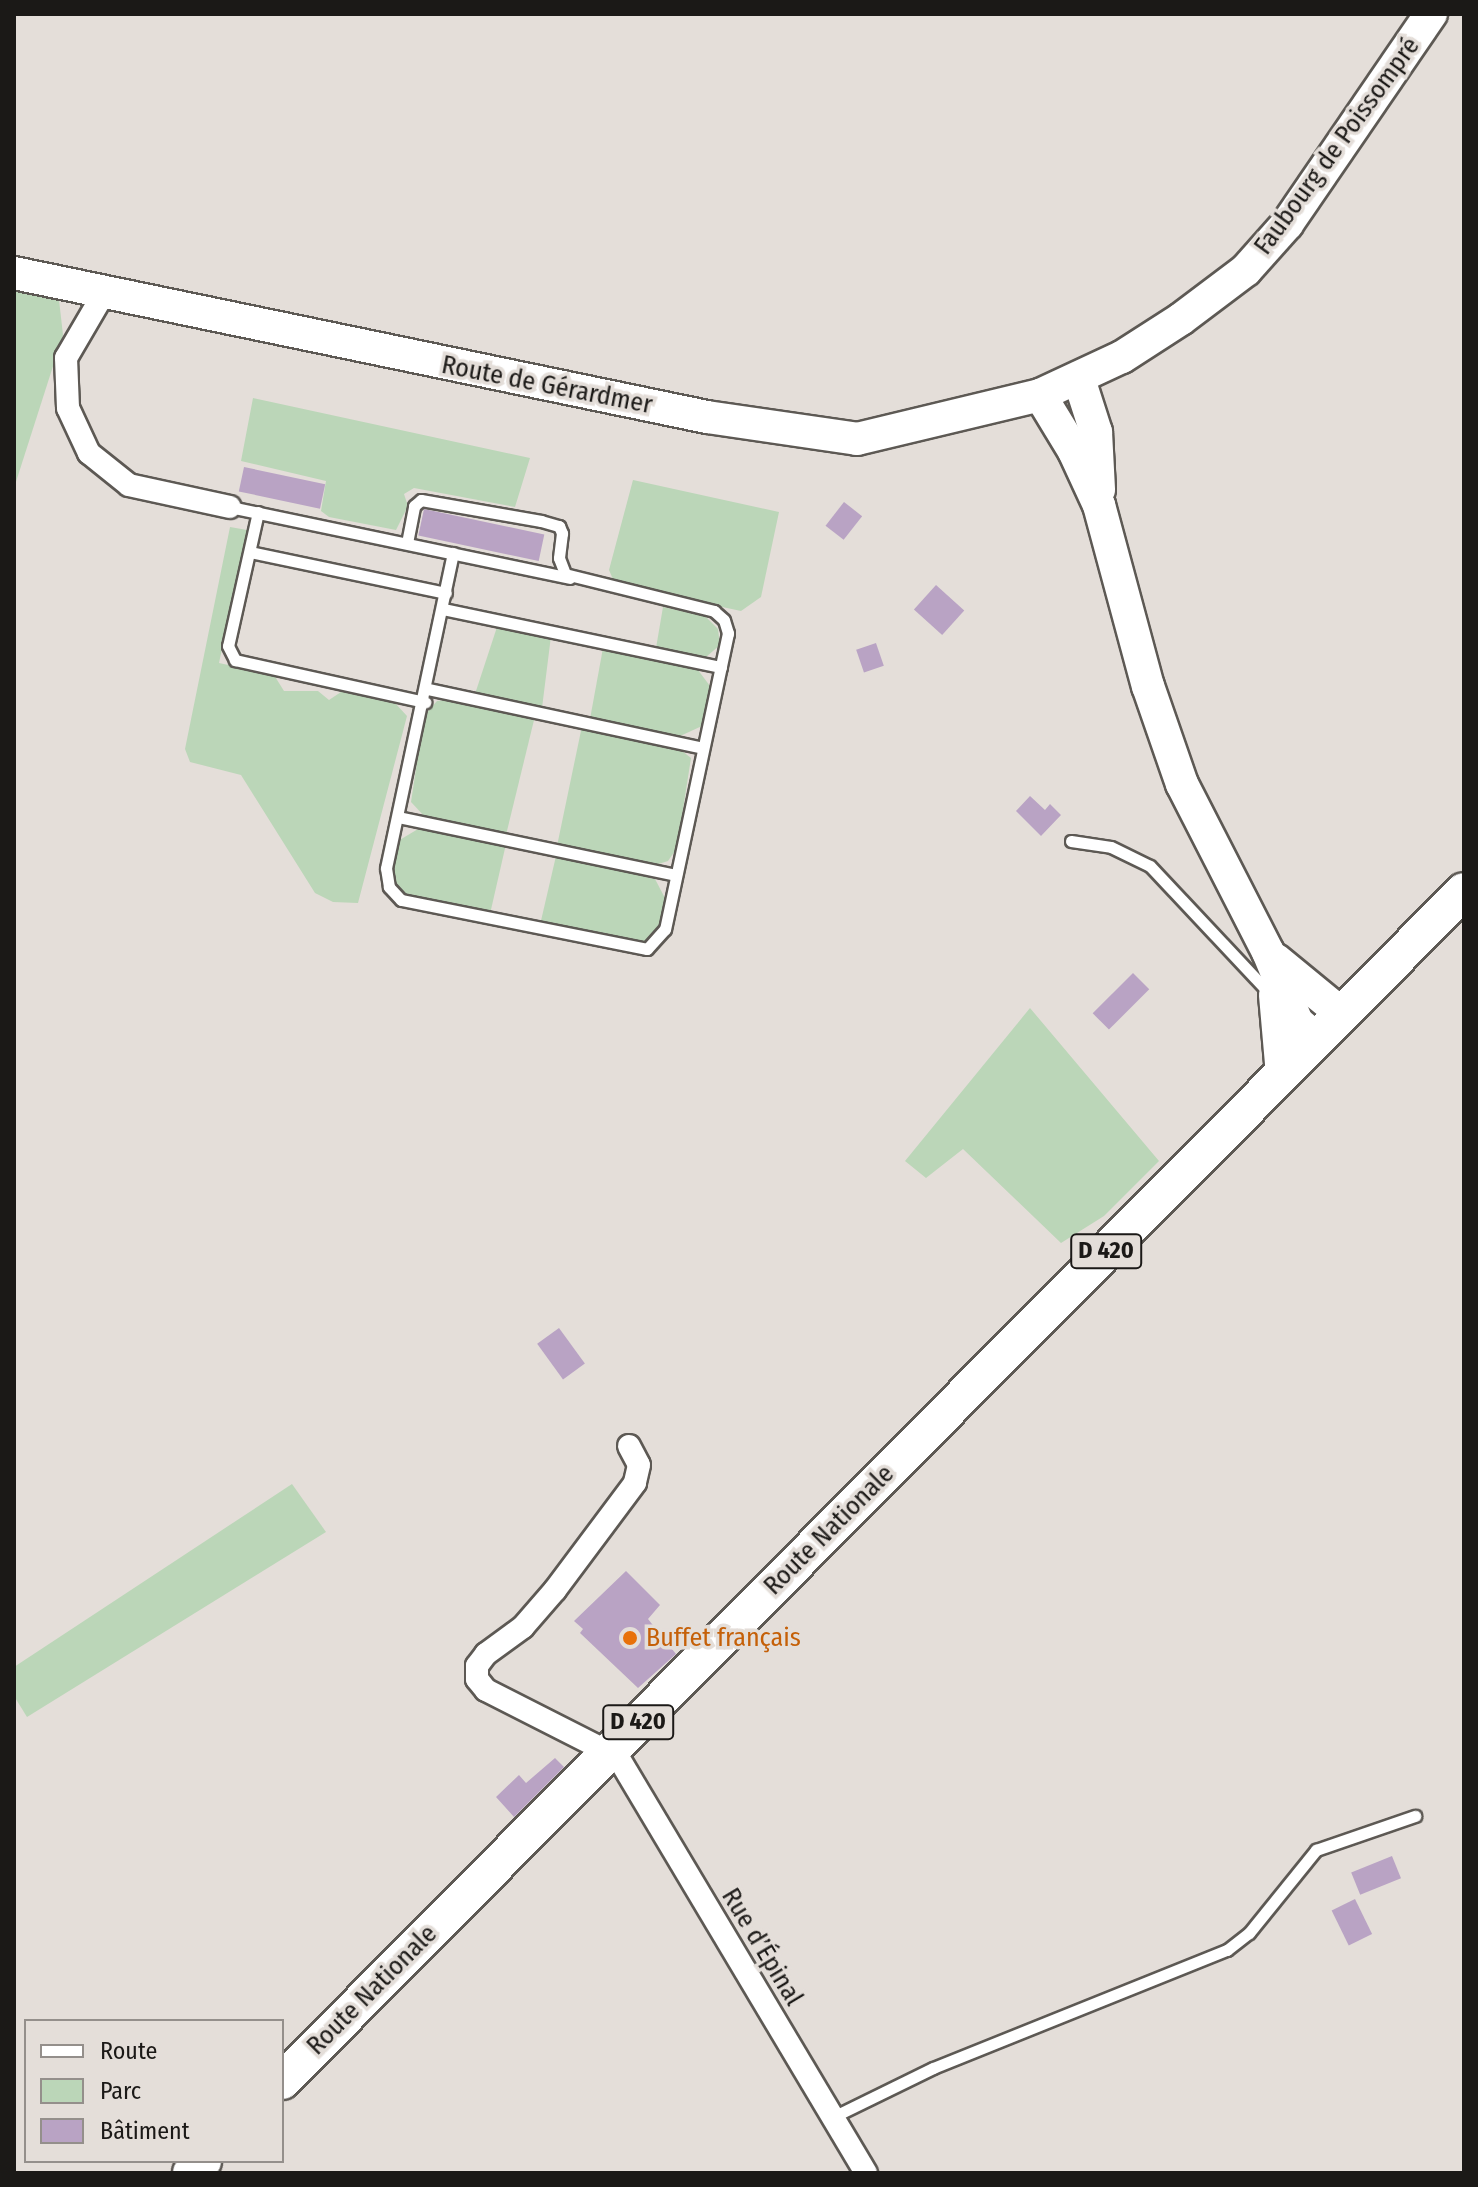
<!DOCTYPE html>
<html>
<head>
<meta charset="utf-8">
<style>
  body { margin:0 }
  #map { position:relative; width:1478px; height:2187px; overflow:hidden; background:#e4ded9; font-family:"Fira Sans Condensed",sans-serif }
  div>[style] { position:absolute }
  .green>* { inset:0; background:#bbd6b8 }
  .building>* { inset:0; background:#b9a3c4; transform-origin:0 0 }
  .roads { filter:drop-shadow(2px 0 #5d5954) drop-shadow(-2px 0 #5d5954) drop-shadow(0 2px #5d5954) drop-shadow(0 -2px #5d5954) }
  .service>* { height:11px; margin:-5.5px; padding:0 5.5px; transform-origin:5.5px; border-radius:5.5px; background:#fff }
  .minor>* { height:22px; margin:-11px; padding:0 11px; transform-origin:11px; border-radius:11px; background:#fff }
  .secondary>* { height:32px; margin:-16px; padding:0 16px; transform-origin:16px; border-radius:16px; background:#fff }
  .primary>* { height:36px; margin:-18px; padding:0 18px; transform-origin:18px; border-radius:18px; background:#fff }
  .dots>* { width:22px; height:22px; translate:-50% -50%; box-sizing:border-box; border:4px solid #e4ded9; border-radius:50% }
  span { translate:-50% -50%; white-space:nowrap; text-align:center; line-height:1.15; -webkit-text-stroke:7px #e4ded9; paint-order:stroke }
  .shield-label span { padding:2px 6px; background:#e4ded9; border:2px solid; border-radius:6px; -webkit-text-stroke-width:0 }
  .shield-label { font-size:24px; color:#1b1917; font-weight:700 }
  .street-label { font-size:26px; color:#1b1917 }
  .food-label { font-size:26px; color:#c56008 }
  .left { translate:0 -50%; text-align:left }
  .frame { position:absolute; inset:0; border:16px solid #1b1917; pointer-events:none }
  .legend { position:absolute; left:24px; top:2019px; width:260px; height:144px; box-sizing:border-box; background:#e4ded9; border:2px solid #948f8b; margin:0; padding:10px 14px; list-style:none; font-size:24px; color:#1b1917 }
  .legend li { display:flex; align-items:center; gap:16px; height:40px }
  .legend b { width:40px; border:2px solid #948f8b }
</style>
</head>
<body>
<div id="map">
  <div class="green">
    <div style="clip-path:polygon(14px 281px,58px 291px,63px 335px,14px 488px)"></div>
    <div style="clip-path:polygon(253px 398px,530px 458px,515px 507px,414px 488px,404px 494px,408px 506px,396px 530px,329px 517px,321px 511px,326px 481px,241px 461px)"></div>
    <div style="clip-path:polygon(633px 480px,779px 512px,761px 597px,741px 611px,615px 584px,609px 570px)"></div>
    <div style="clip-path:polygon(230px 527px,247px 530px,219px 663px,274px 675px,284px 691px,318px 691px,329px 700px,344px 690px,395px 703px,407px 716px,358px 903px,333px 902px,315px 893px,241px 775px,190px 762px,185px 749px)"></div>
    <div style="clip-path:polygon(663px 607px,705px 616px,718px 629px,720px 645px,706px 657px,656px 648px)"></div>
    <div style="clip-path:polygon(498px 624px,551px 636px,542px 708px,475px 694px)"></div>
    <div style="clip-path:polygon(603px 648px,698px 670px,710px 686px,702px 726px,678px 737px,590px 719px)"></div>
    <div style="clip-path:polygon(455px 699px,535px 716px,506px 835px,425px 817px,411px 802px,424px 716px,437px 701px)"></div>
    <div style="clip-path:polygon(582px 726px,677px 747px,691px 758px,677px 848px,668px 861px,652px 866px,557px 846px)"></div>
    <div style="clip-path:polygon(423px 826px,506px 844px,490px 914px,398px 892px,391px 873px,398px 841px)"></div>
    <div style="clip-path:polygon(556px 856px,655px 879px,666px 900px,659px 932px,644px 944px,540px 925px)"></div>
    <div style="clip-path:polygon(1030px 1008px,1159px 1161px,1104px 1216px,1061px 1243px,963px 1149px,926px 1178px,905px 1161px)"></div>
    <div style="clip-path:polygon(292px 1484px,326px 1532px,27px 1717px,14px 1696px,14px 1667px)"></div>
  </div>
  <div class="building">
    <div style="left:244px;top:467px;width:83px;height:25px;rotate:12deg"></div>
    <div style="left:844px;top:502px;width:23px;height:30px;rotate:38deg"></div>
    <div style="left:424px;top:509px;width:123px;height:27px;rotate:12deg"></div>
    <div style="left:936px;top:585px;width:38px;height:33px;rotate:42deg"></div>
    <div style="left:876px;top:643px;width:24px;height:21px;rotate:71deg"></div>
    <div style="clip-path:polygon(1030px 796px,1045px 810px,1050px 804px,1061px 815px,1041px 836px,1016px 811px)"></div>
    <div style="left:1133px;top:973px;width:23px;height:57px;rotate:45deg"></div>
    <div style="left:559px;top:1328px;width:44px;height:27px;rotate:54deg"></div>
    <div style="clip-path:polygon(626px 1571px,660px 1605px,648px 1619px,676px 1654px,638px 1688px,580px 1633px,583px 1629px,574px 1621px)"></div>
    <div style="clip-path:polygon(555px 1758px,564px 1767px,514px 1817px,496px 1797px,519px 1775px,526px 1783px)"></div>
    <div style="left:1392px;top:1856px;width:24px;height:44px;rotate:68deg"></div>
    <div style="left:1355px;top:1899px;width:39px;height:26px;rotate:64deg"></div>
  </div>
  <div class="roads">
    <div class="service">
      <div style="left:230px;top:507px;width:347px;rotate:11.8deg"></div>
      <div style="left:258px;top:512px;width:137px;rotate:102.6deg"></div>
      <div style="left:228px;top:646px;width:16px;rotate:63deg"></div>
      <div style="left:235px;top:660px;width:195px;rotate:12.5deg"></div>
      <div style="left:407px;top:543px;width:38px;rotate:-79deg"></div>
      <div style="left:414px;top:506px;width:9px;rotate:-41deg"></div>
      <div style="left:421px;top:500px;width:122px;rotate:9.9deg"></div>
      <div style="left:541px;top:521px;width:19px;rotate:16deg"></div>
      <div style="left:559px;top:526px;width:8px;rotate:67deg"></div>
      <div style="left:562px;top:533px;width:25px;rotate:97deg"></div>
      <div style="left:559px;top:558px;width:17px;rotate:69deg"></div>
      <div style="left:565px;top:574px;width:154px;rotate:13.9deg"></div>
      <div style="left:714px;top:611px;width:13px;rotate:42deg"></div>
      <div style="left:724px;top:620px;width:14px;rotate:73deg"></div>
      <div style="left:728px;top:633px;width:303px;rotate:102deg"></div>
      <div style="left:665px;top:929px;width:27px;rotate:132deg"></div>
      <div style="left:647px;top:949px;width:251px;rotate:-168.7deg"></div>
      <div style="left:401px;top:900px;width:18px;rotate:-133deg"></div>
      <div style="left:389px;top:887px;width:19px;rotate:-99deg"></div>
      <div style="left:386px;top:868px;width:322px;rotate:-78deg"></div>
      <div style="left:250px;top:552px;width:200px;rotate:11.8deg"></div>
      <div style="left:443px;top:609px;width:284px;rotate:11.8deg"></div>
      <div style="left:428px;top:689px;width:281px;rotate:12.1deg"></div>
      <div style="left:398px;top:817px;width:284px;rotate:11.8deg"></div>
      <div style="left:1071px;top:841px;width:40px;rotate:8.5deg"></div>
      <div style="left:1111px;top:847px;width:43px;rotate:26deg"></div>
      <div style="left:1150px;top:866px;width:180px;rotate:46.8deg"></div>
      <div style="left:833px;top:2117px;width:111px;rotate:-26.1deg"></div>
      <div style="left:933px;top:2068px;width:317px;rotate:-21.9deg"></div>
      <div style="left:1227px;top:1950px;width:28px;rotate:-38deg"></div>
      <div style="left:1249px;top:1933px;width:107px;rotate:-51.1deg"></div>
      <div style="left:1316px;top:1850px;width:105px;rotate:-19deg"></div>
    </div>
    <div class="minor">
      <div style="left:104px;top:293px;width:75px;rotate:120.3deg"></div>
      <div style="left:66px;top:358px;width:50px;rotate:87.7deg"></div>
      <div style="left:68px;top:408px;width:50px;rotate:65deg"></div>
      <div style="left:89px;top:453px;width:51px;rotate:38.7deg"></div>
      <div style="left:129px;top:485px;width:103px;rotate:12.3deg"></div>
      <div style="left:629px;top:1446px;width:21px;rotate:62deg"></div>
      <div style="left:639px;top:1465px;width:18px;rotate:103deg"></div>
      <div style="left:635px;top:1483px;width:134px;rotate:126.8deg"></div>
      <div style="left:555px;top:1590px;width:49px;rotate:130.9deg"></div>
      <div style="left:523px;top:1627px;width:46px;rotate:143.9deg"></div>
      <div style="left:486px;top:1654px;width:15px;rotate:127deg"></div>
      <div style="left:477px;top:1666px;width:13px;rotate:90deg"></div>
      <div style="left:477px;top:1679px;width:14px;rotate:51deg"></div>
      <div style="left:486px;top:1690px;width:148px;rotate:26.9deg"></div>
      <div style="left:618px;top:1757px;width:484px;rotate:59.2deg"></div>
    </div>
    <div class="secondary">
      <div style="left:14px;top:273px;width:708px;rotate:11.74deg"></div>
      <div style="left:707px;top:417px;width:152px;rotate:8.3deg"></div>
      <div style="left:857px;top:439px;width:188px;rotate:-13.5deg"></div>
      <div style="left:1040px;top:395px;width:90px;rotate:-24.9deg"></div>
      <div style="left:1122px;top:357px;width:70px;rotate:-32.8deg"></div>
      <div style="left:1181px;top:319px;width:81px;rotate:-37deg"></div>
      <div style="left:1246px;top:270px;width:62px;rotate:-48.3deg"></div>
      <div style="left:1287px;top:224px;width:255px;rotate:-55.6deg"></div>
      <div style="left:1079px;top:379px;width:56px;rotate:72.2deg"></div>
      <div style="left:1096px;top:432px;width:58px;rotate:87deg"></div>
      <div style="left:1040px;top:395px;width:66px;rotate:58.7deg"></div>
      <div style="left:1074px;top:451px;width:60px;rotate:65.2deg"></div>
      <div style="left:1099px;top:505px;width:188px;rotate:74.9deg"></div>
      <div style="left:1148px;top:686px;width:104px;rotate:70.9deg"></div>
      <div style="left:1182px;top:784px;width:189px;rotate:62.9deg"></div>
      <div style="left:1268px;top:952px;width:76px;rotate:67.5deg"></div>
      <div style="left:1297px;top:1022px;width:26px;rotate:40deg"></div>
      <div style="left:1276px;top:960px;width:85px;rotate:39.3deg"></div>
      <div style="left:1275px;top:995px;width:80px;rotate:85deg"></div>
    </div>
    <div class="primary">
      <div style="left:282px;top:2081px;width:1677px;rotate:-45.19deg"></div>
      <div style="left:191px;top:2173px;width:17px;rotate:-45deg"></div>
    </div>
  </div>
  <div class="dots">
    <div style="left:630px;top:1638px;background:#e8710a"></div>
  </div>
  <div class="shield-label">
    <span style="left:1106px;top:1251px">D 420</span>
    <span style="left:638px;top:1722px">D 420</span>
  </div>
  <div class="street-label">
    <span style="left:1337px;top:146px;rotate:-54deg">Faubourg de Poissompré</span>
    <span style="left:547px;top:385px;rotate:11deg">Route de Gérardmer</span>
    <span style="left:829px;top:1530px;rotate:-45deg">Route Nationale</span>
    <span style="left:762px;top:1947px;rotate:59deg">Rue d’Épinal</span>
    <span style="left:372px;top:1990px;rotate:-45deg">Route Nationale</span>
  </div>
  <div class="food-label">
    <span class="left" style="left:646px;top:1638px">Buffet français</span>
  </div>
  <div class="frame"></div>
  <ul class="legend">
  <li><b style="height:10px;background:#fff"></b>Route</li>
  <li><b style="height:22px;background:#bbd6b8"></b>Parc</li>
  <li><b style="height:22px;background:#b9a3c4"></b>Bâtiment</li>
  </ul>
</div>
</body>
</html>
